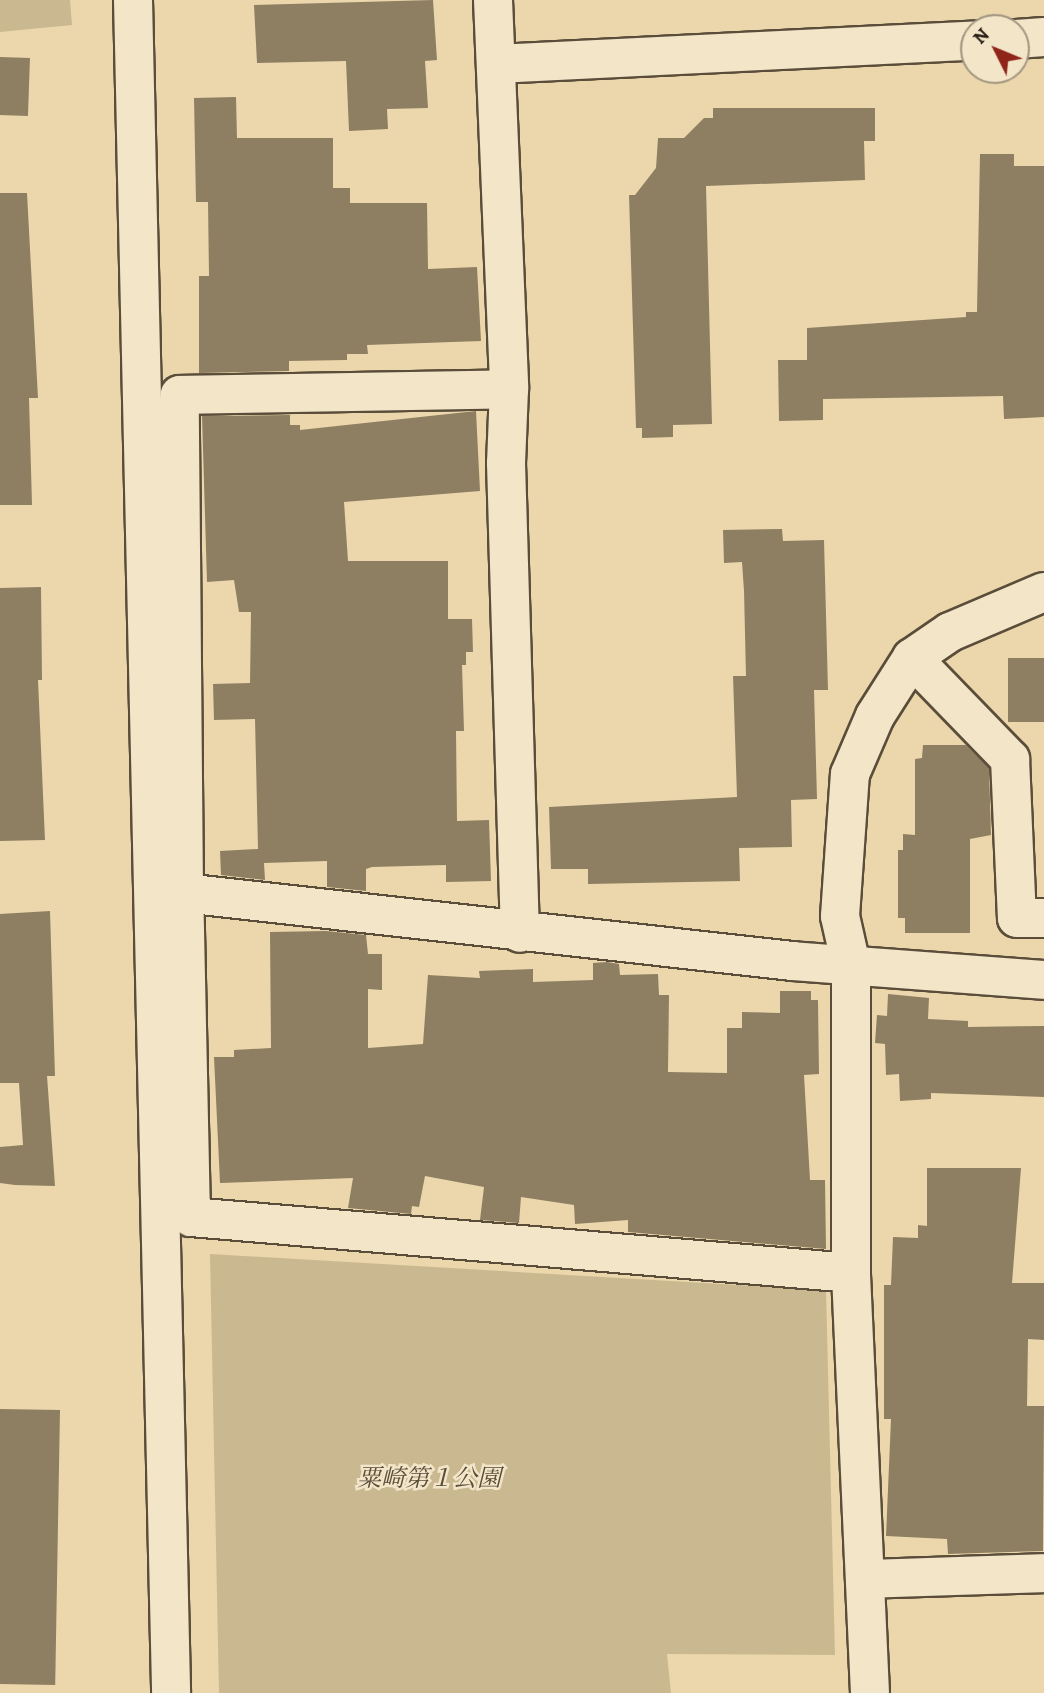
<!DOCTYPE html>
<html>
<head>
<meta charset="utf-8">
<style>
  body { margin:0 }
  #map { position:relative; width:1044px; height:1693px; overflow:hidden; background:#ebd7ab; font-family:Alegreya,"Noto Serif JP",serif }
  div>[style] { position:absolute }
  .green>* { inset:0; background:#cab891 }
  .building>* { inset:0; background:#8e7f63; transform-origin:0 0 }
  .roads { filter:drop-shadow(2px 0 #5a4d3a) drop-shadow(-2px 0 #5a4d3a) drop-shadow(0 2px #5a4d3a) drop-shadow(0 -2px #5a4d3a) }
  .minor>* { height:38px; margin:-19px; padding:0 19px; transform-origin:19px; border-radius:19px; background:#f2e5c8 }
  span { translate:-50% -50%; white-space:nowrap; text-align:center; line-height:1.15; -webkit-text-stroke:5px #f2e5c8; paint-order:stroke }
  .park-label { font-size:24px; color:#594d3a; font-style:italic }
  .north { position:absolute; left:960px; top:14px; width:70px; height:70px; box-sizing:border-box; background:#f2e5c8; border:2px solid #a29680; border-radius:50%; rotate:313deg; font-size:19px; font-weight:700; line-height:28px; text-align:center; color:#291f14 }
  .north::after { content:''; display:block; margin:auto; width:24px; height:32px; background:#8f2418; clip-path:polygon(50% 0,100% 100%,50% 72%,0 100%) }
</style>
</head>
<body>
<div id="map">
  <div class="green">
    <div style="clip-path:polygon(0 0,70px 0,72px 25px,0 32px)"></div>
    <div style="clip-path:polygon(210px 1254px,826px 1290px,835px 1655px,667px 1654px,671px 1693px,219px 1693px)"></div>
  </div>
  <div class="building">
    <div style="clip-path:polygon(433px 0,437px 60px,425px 61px,428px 108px,387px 109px,388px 129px,349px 131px,346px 61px,257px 63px,254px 5px)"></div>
    <div style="left:0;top:57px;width:30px;height:58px;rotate:2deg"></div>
    <div style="clip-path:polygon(236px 97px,237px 138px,333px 138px,333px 188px,350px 188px,350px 203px,427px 203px,428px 269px,477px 267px,481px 341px,367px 345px,368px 354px,347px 354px,347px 360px,289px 361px,289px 371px,199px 373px,199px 276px,209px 276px,208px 202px,196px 202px,194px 98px)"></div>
    <div style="clip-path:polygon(713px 108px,875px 108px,875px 141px,864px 141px,865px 180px,706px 186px,712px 424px,673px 425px,673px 437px,642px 438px,642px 428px,636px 428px,629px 195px,635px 195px,656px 168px,658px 138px,684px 138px,704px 118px,713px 118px)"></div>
    <div style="clip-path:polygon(980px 154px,1014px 154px,1014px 166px,1044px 166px,1044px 417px,1004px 419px,1003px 396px,823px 399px,823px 420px,779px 421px,778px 360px,807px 360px,807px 328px,966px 317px,966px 312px,977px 312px)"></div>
    <div style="clip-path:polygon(0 193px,27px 193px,38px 398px,29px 398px,32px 505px,0 505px)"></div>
    <div style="clip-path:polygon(476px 411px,480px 491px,344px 502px,348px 561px,448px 561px,448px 619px,472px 619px,473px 652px,466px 652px,466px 665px,462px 665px,464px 731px,456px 731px,457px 821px,489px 820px,491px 881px,446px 882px,446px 865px,372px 867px,366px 869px,366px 891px,327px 887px,327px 861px,264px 863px,265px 880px,221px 875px,220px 851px,258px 849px,255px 719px,214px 720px,213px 684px,250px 683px,251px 612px,239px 612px,234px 580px,207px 582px,202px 416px,290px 415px,290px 425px,300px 425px,300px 430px)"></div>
    <div style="clip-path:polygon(782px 529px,783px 541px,824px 540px,828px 690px,814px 690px,817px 799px,791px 800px,792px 847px,739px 848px,740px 881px,588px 884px,588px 869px,551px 869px,549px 807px,737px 797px,733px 676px,746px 676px,744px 591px,742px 562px,724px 563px,723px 530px)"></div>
    <div style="clip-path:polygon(41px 587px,42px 680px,38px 680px,45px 840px,0 841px,0 588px)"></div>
    <div style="left:1008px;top:658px;width:36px;height:64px"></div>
    <div style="clip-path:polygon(923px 745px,966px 745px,989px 768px,991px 835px,970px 839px,970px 933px,905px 933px,905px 918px,898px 918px,898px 850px,903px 850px,903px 834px,915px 835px,915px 759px,922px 758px)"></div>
    <div style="clip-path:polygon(50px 911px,55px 1076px,47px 1076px,55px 1186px,15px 1185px,0 1183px,0 1147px,23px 1145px,19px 1083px,0 1083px,0 914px)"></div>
    <div style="clip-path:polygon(326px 931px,366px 935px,368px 954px,382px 954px,382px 990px,368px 989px,368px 1048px,423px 1044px,428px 975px,480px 978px,479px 971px,533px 969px,533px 982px,593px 980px,593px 963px,607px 962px,619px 964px,620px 975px,658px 974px,659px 995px,669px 995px,668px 1072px,727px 1073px,727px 1028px,742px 1028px,742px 1012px,780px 1013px,780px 991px,811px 991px,811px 1000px,818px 1000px,819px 1074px,804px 1075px,810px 1180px,825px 1180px,826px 1249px,628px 1232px,628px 1220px,575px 1224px,574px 1205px,521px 1197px,519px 1223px,480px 1220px,484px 1187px,425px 1176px,419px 1207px,412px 1206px,411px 1214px,348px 1208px,353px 1178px,220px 1183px,214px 1057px,234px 1057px,234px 1050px,271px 1048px,270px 932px)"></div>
    <div style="clip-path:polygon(888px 994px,929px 998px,928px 1019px,968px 1021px,968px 1027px,1044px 1026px,1044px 1097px,931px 1093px,931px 1099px,900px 1101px,899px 1074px,886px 1075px,885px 1044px,875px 1043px,877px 1015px,887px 1016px)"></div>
    <div style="clip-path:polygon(927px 1168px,1021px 1168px,1012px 1283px,1044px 1283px,1044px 1340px,1028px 1339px,1027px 1406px,1044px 1406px,1043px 1551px,948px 1554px,947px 1539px,886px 1536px,891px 1419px,884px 1419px,884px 1285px,891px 1285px,893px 1237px,918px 1238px,918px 1225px,927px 1226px)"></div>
    <div style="left:0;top:1409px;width:60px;height:275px;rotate:1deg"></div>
  </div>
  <div class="roads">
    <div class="minor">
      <div style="left:133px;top:0;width:1693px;rotate:88.71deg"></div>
      <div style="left:493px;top:0;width:389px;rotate:87.6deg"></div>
      <div style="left:509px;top:389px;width:74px;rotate:92.3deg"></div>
      <div style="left:506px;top:463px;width:470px;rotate:88.3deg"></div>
      <div style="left:1016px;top:39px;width:28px;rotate:-4deg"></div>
      <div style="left:496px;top:64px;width:479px;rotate:-2.8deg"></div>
      <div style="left:912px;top:658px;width:141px;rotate:45.9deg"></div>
      <div style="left:1010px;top:759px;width:159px;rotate:87.5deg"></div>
      <div style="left:1017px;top:918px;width:27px"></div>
      <div style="left:184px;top:893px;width:498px;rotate:-90.5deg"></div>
      <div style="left:180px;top:395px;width:329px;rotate:-1deg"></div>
      <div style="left:851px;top:1273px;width:662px;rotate:-175.15deg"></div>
      <div style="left:191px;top:1217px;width:324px;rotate:-91.2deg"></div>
      <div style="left:184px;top:893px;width:612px;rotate:6.38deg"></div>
      <div style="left:792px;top:961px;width:253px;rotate:4.3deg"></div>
      <div style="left:866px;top:1579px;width:178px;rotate:-1.9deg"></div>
      <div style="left:870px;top:1693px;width:420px;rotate:-92.6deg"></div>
      <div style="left:851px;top:1273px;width:308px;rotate:-90deg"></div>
      <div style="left:851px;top:965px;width:50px;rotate:-102.7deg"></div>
      <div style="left:840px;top:916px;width:142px;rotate:-86deg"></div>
      <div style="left:850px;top:774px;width:63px;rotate:-66.7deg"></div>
      <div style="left:875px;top:716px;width:69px;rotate:-57.5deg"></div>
      <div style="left:912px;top:658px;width:46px;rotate:-34.4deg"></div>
      <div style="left:950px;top:632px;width:102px;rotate:-23.1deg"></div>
    </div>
  </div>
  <div class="park-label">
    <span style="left:429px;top:1479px">粟崎第１公園</span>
  </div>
  <div class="north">N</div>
</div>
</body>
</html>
